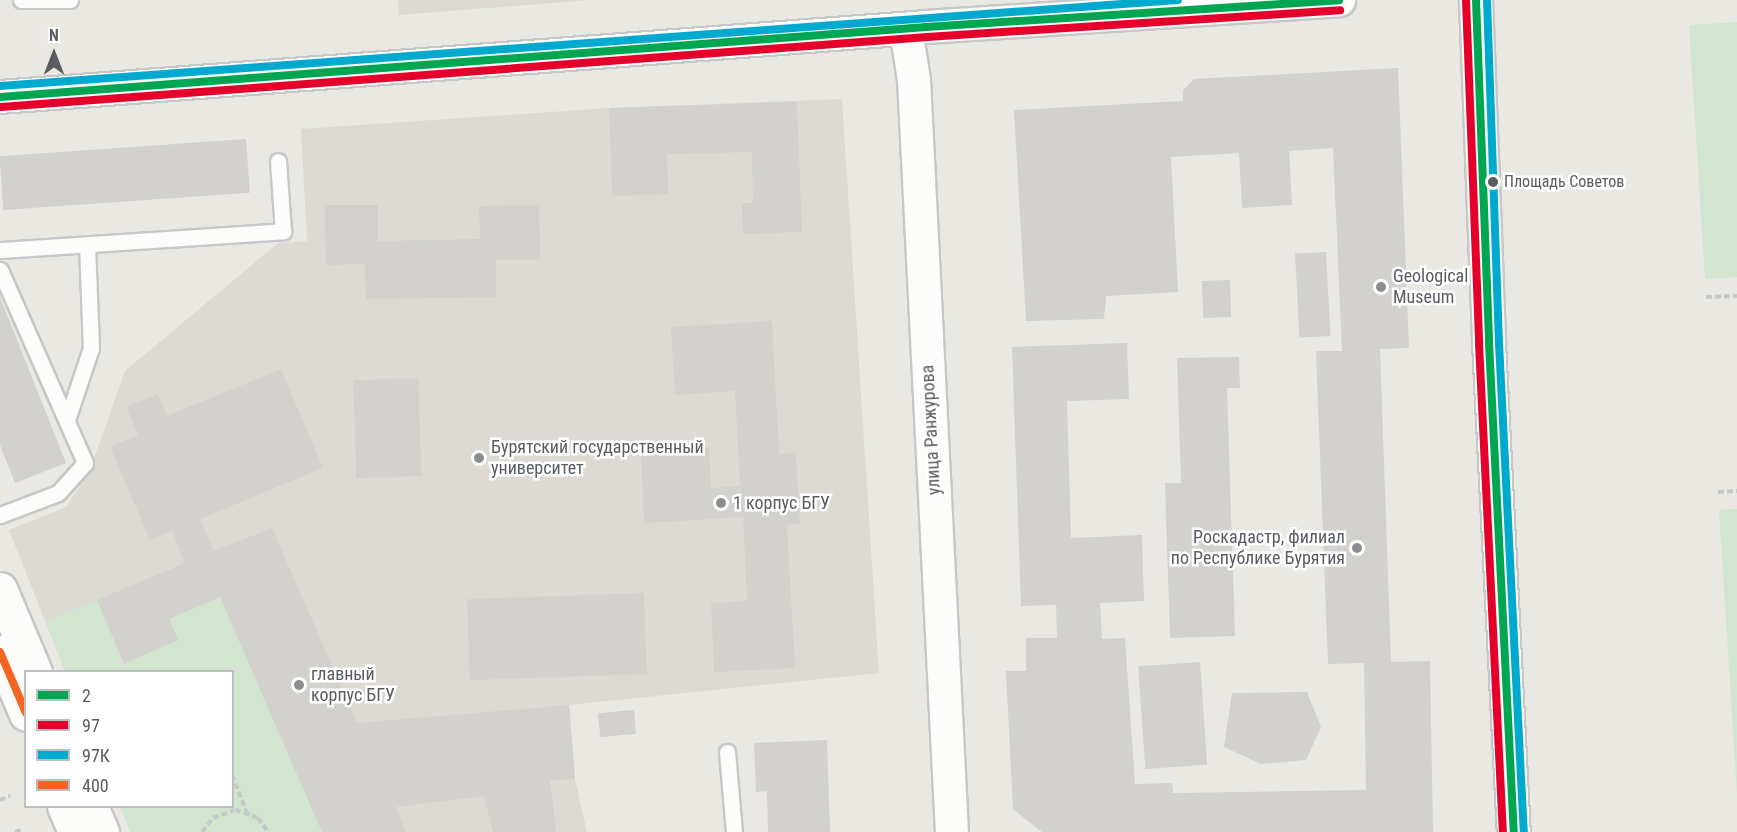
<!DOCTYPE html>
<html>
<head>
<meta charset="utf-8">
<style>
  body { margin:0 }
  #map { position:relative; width:1737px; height:832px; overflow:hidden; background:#e9e8e3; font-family:"Roboto Condensed",sans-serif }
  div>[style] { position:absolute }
  .education>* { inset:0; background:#dcdad3 }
  .green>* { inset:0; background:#d1e5cf }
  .building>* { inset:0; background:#d2d1ce; transform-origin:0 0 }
  .path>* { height:4px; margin-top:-2px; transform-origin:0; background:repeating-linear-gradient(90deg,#c5c9c7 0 6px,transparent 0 9px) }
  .roads { filter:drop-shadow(2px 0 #c6c7c6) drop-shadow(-2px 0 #c6c7c6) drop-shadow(0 2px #c6c7c6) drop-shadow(0 -2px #c6c7c6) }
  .lane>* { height:15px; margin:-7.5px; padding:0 7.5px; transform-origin:7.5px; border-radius:7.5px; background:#fcfcfb }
  .street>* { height:32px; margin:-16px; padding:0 16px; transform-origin:16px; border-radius:16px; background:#fcfcfb }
  .secondary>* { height:33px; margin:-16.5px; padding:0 16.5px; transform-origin:16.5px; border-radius:16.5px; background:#fcfcfb }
  .bus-1>* { height:8px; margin:-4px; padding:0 4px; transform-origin:4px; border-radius:4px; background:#00a651 }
  .bus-2>* { height:8px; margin:-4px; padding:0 4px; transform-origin:4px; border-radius:4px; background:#e4002b }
  .bus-3>* { height:8px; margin:-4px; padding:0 4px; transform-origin:4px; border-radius:4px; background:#00a9ce }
  .bus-4>* { height:8px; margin:-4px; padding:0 4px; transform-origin:4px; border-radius:4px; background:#f26522 }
  .dots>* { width:16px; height:16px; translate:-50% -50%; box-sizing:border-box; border:3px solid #fff; border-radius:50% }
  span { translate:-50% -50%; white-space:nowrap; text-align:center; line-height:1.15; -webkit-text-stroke:5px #fff; paint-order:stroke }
  .bus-label { font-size:16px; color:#595d61 }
  .left { translate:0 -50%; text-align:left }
  .poi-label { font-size:18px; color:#595d61 }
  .right { translate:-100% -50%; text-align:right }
  .street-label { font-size:18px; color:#595d61 }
  .legend { position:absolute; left:24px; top:670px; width:210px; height:138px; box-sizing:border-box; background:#fff; border:2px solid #bdbec0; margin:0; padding:8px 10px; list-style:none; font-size:18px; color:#595d61 }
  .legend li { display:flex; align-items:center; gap:12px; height:30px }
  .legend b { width:30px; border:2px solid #bdbec0 }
  .north { position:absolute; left:24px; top:24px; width:60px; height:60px; -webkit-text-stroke:4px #fff; paint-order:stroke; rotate:0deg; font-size:16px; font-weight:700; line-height:24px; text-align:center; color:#595d61 }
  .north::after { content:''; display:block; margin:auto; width:21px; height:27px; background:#595d61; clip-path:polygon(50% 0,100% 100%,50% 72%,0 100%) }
</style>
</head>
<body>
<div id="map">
  <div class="education">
    <div style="clip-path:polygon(398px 0,591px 0,399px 15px)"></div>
    <div style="clip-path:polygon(842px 99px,879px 673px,569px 705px,575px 779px,587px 832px,131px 832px,120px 807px,232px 806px,232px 672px,65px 671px,9px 530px,66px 507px,89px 473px,125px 371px,278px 243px,307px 241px,301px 129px,609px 108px)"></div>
  </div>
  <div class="green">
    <div style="clip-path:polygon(1737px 22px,1737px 277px,1705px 279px,1689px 25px)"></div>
    <div style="clip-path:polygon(1737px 509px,1737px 794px,1719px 510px)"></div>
    <div style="clip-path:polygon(220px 597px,322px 832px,131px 832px,120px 807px,232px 806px,232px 672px,65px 671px,46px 621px,97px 600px,124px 664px,178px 640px,169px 619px)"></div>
  </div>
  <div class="building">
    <div style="clip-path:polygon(1398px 68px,1409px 348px,1380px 349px,1391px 662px,1430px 661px,1433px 832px,1042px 832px,1013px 809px,1006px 671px,1026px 671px,1026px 638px,1057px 638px,1056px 605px,1021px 606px,1012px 347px,1127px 343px,1129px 399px,1067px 401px,1071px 538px,1142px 535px,1144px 601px,1100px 603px,1102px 639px,1125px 638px,1135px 784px,1172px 783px,1173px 793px,1366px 790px,1364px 663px,1328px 664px,1316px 351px,1342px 351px,1333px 148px,1289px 151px,1292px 205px,1242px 208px,1239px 153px,1171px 157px,1178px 292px,1106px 296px,1104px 319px,1026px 321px,1014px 110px,1183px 101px,1183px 90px,1194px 79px)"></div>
    <div style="clip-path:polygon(797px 102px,802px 232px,743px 234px,742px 203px,753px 203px,752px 152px,667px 154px,668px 194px,612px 196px,609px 108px)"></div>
    <div style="left:246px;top:139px;width:54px;height:247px;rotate:86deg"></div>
    <div style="clip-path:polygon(325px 205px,378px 205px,378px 241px,480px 239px,479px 206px,539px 205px,540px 260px,496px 260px,496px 297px,366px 299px,365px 264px,326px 265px)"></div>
    <div style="left:1326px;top:252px;width:84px;height:31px;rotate:87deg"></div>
    <div style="left:1230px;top:280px;width:37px;height:28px;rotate:88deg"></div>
    <div style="clip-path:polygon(0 297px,66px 463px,15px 483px,0 445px)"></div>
    <div style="clip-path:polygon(772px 321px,779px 454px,796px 453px,800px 524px,787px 525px,795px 668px,714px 672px,711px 603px,747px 601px,743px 517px,644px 523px,641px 451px,709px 447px,711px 488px,740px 486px,735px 391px,675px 395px,671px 327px)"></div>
    <div style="clip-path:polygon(1239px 357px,1240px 388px,1227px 388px,1235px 636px,1170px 638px,1165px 483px,1181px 483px,1177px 358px)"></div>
    <div style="clip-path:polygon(281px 369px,323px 468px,200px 519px,214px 551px,272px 528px,357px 723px,569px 705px,575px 779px,550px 781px,556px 832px,493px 832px,484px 796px,396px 807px,406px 832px,322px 832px,220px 597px,169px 619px,178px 640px,124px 664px,97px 600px,185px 563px,172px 531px,150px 540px,110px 447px,138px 435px,126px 407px,158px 394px,167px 416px)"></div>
    <div style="left:418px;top:378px;width:98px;height:65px;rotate:88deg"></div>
    <div style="left:644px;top:593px;width:81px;height:177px;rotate:88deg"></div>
    <div style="left:1200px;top:662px;width:103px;height:62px;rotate:86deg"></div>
    <div style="clip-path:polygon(1307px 692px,1321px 727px,1306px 760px,1261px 764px,1224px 747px,1232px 693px)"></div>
    <div style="left:634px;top:710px;width:24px;height:36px;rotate:85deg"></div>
    <div style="clip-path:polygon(827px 740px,830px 832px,768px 832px,767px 791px,756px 792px,754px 743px)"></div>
  </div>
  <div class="path">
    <div style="left:1706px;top:297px;width:31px;rotate:-2deg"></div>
    <div style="left:1718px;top:492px;width:19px;rotate:-3deg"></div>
    <div style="left:232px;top:775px;width:41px;rotate:68.5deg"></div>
    <div style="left:0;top:800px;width:11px;rotate:-22deg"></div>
    <div style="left:15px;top:832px;width:9px;rotate:-21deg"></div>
    <div style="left:202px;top:832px;width:18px;rotate:-52deg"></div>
    <div style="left:213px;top:818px;width:23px;rotate:-20deg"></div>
    <div style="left:235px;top:810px;width:24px;rotate:19deg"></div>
    <div style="left:258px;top:818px;width:17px;rotate:54deg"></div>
  </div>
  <div class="roads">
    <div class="lane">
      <div style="left:21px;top:0;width:49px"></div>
      <div style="left:0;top:250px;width:284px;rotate:-3.8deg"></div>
      <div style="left:283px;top:231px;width:70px;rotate:-94.1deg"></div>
      <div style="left:0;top:270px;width:211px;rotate:66.2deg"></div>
      <div style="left:85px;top:463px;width:40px;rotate:132deg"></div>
      <div style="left:58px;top:493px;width:62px;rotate:159.2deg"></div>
      <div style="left:67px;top:420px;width:76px;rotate:-71.6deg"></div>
      <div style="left:91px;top:348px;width:104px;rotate:-92.2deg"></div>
      <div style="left:727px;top:752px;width:80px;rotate:85deg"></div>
    </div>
    <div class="street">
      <div style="left:1476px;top:0;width:343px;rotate:87.8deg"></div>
      <div style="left:1489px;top:343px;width:490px;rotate:87.1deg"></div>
      <div style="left:906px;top:29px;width:52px;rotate:81.1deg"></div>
      <div style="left:914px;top:80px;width:753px;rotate:87.11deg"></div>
      <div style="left:0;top:97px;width:929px;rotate:-4.32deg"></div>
      <div style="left:926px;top:27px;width:414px;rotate:-3.7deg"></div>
    </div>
    <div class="secondary">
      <div style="left:0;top:589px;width:90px;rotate:67.1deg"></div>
      <div style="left:0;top:652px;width:67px;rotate:67.2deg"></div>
      <div style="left:64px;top:806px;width:28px;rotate:67deg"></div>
      <div style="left:91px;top:806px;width:28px;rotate:67deg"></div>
    </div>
  </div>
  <div class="bus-1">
    <div style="left:1476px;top:0;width:343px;rotate:87.8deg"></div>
    <div style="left:1489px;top:343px;width:490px;rotate:87.1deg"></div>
    <div style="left:0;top:97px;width:929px;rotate:-4.32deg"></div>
    <div style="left:926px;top:27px;width:414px;rotate:-3.7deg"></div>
  </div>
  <div class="bus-2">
    <div style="left:1466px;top:0;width:344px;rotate:87.8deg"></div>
    <div style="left:1479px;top:344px;width:489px;rotate:87.2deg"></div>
    <div style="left:1px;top:107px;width:929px;rotate:-4.32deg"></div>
    <div style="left:927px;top:37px;width:414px;rotate:-3.7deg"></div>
  </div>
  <div class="bus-3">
    <div style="left:1487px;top:0;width:343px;rotate:88deg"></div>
    <div style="left:1499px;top:343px;width:489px;rotate:87.1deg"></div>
    <div style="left:0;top:86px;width:1181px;rotate:-4.18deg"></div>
  </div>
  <div class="bus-4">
    <div style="left:0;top:652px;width:66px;rotate:66.9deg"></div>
  </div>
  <div class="dots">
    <div style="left:1493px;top:182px;background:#595d61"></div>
    <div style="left:1381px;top:287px;background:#8b8e8e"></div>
    <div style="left:479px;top:458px;background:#8b8e8e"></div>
    <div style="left:721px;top:503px;background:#8b8e8e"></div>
    <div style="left:1357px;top:548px;background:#8b8e8e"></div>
    <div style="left:299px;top:685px;background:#8b8e8e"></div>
  </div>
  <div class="bus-label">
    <span class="left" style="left:1504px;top:182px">Площадь Советов</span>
  </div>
  <div class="poi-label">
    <span class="left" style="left:1393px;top:287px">Geological<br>Museum</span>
    <span class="left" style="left:491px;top:458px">Бурятский государственный<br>университет</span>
    <span class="left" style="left:733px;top:503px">1 корпус БГУ</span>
    <span class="right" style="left:1345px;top:548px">Роскадастр, филиал<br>по Республике Бурятия</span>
    <span class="left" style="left:311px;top:685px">главный<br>корпус БГУ</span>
  </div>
  <div class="street-label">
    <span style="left:931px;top:430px;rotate:-93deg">улица Ранжурова</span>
  </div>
  <ul class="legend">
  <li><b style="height:8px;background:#00a651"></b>2</li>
  <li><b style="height:8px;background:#e4002b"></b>97</li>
  <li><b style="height:8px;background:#00a9ce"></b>97К</li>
  <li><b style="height:8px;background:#f26522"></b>400</li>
  </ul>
  <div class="north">N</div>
</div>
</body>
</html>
